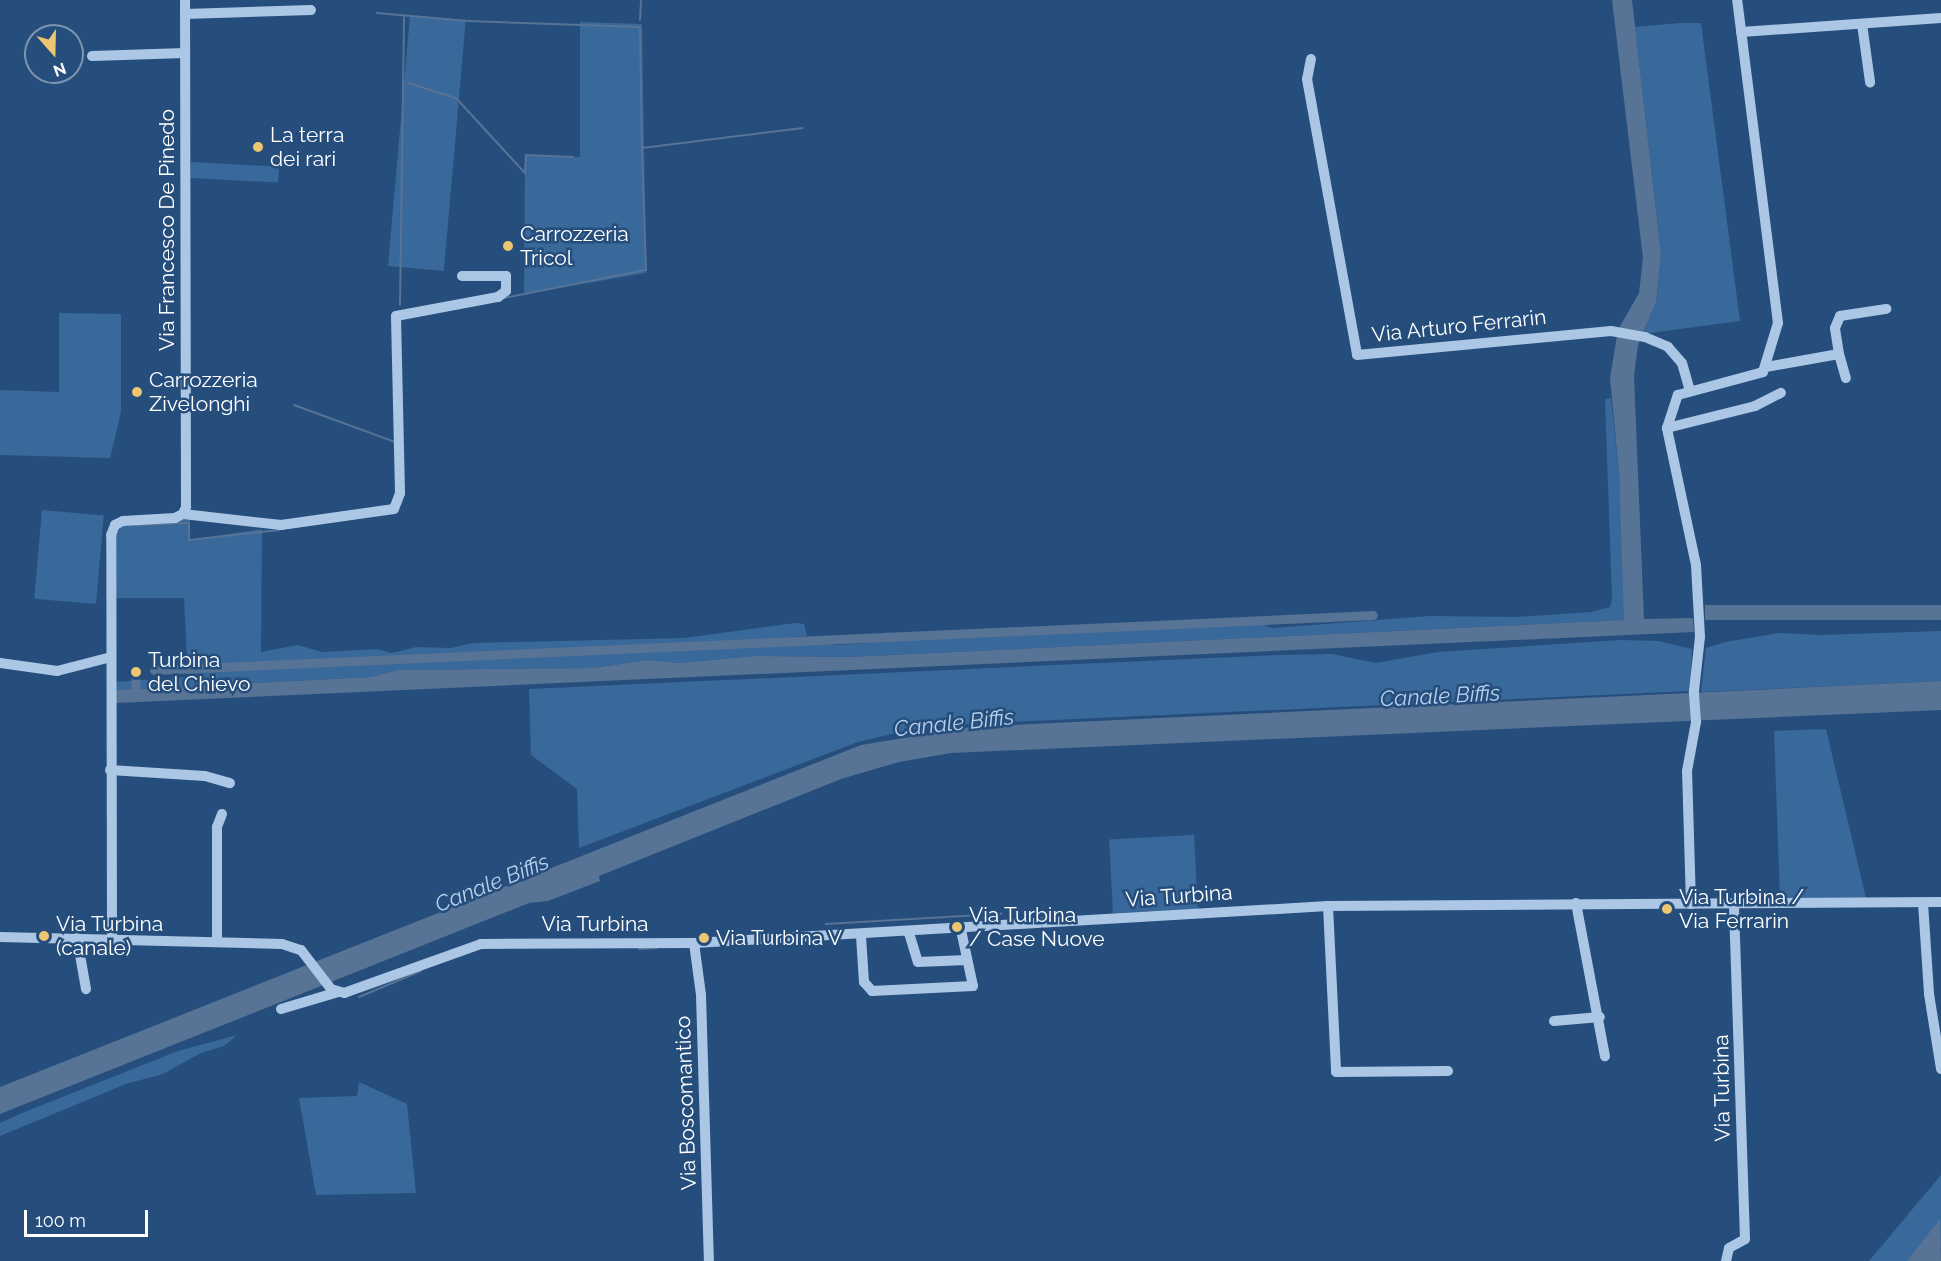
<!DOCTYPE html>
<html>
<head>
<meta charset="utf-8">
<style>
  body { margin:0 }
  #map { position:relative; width:1941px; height:1261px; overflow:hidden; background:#264e7c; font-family:Raleway,sans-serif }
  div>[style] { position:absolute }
  .green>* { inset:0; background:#39689a; transform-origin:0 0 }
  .water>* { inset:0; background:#577395; transform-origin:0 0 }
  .stream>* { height:2px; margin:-1px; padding:0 1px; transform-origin:1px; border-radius:1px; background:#577395 }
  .canal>* { height:9px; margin:-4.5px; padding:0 4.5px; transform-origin:4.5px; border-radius:4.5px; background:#577395 }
  .minor>* { height:10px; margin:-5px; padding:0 5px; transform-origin:5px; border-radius:5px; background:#abc7e5 }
  .dots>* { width:16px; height:16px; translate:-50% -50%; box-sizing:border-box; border:3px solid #264e7c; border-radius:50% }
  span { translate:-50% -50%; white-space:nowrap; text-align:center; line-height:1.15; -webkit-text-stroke:5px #264e7c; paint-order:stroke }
  .poi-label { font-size:21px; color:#fff }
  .left { translate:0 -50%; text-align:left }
  .street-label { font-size:21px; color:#fff }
  .water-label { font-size:22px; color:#b6d0ec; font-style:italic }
  .north { position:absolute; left:24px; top:24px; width:60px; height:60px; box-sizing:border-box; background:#264e7c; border:2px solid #7d95b0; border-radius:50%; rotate:160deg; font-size:16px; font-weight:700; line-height:24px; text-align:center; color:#fff }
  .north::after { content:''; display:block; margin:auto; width:21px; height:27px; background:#eec570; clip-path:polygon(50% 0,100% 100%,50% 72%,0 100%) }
  .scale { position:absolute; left:24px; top:1210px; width:124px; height:27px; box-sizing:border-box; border:3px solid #fff; border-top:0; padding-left:8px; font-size:18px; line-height:21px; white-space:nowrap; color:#fff; -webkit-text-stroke:4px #264e7c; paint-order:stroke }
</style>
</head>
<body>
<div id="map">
  <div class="green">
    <div style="left:410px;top:15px;width:56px;height:252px;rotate:5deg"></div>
    <div style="clip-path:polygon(580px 22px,642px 24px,646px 273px,524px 294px,525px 154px,580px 157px)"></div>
    <div style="clip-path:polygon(1680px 23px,1701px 23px,1740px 321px,1643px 334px,1656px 302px,1661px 255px,1635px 27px)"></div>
    <div style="left:191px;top:162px;width:88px;height:16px;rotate:3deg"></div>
    <div style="clip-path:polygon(59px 313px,121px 314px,121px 412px,110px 458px,0 455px,0 390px,59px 392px)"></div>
    <div style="clip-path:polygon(1611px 398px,1619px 473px,1625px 620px,848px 657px,754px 656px,679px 663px,648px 660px,593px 668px,398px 670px,371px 677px,116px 690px,116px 682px,188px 677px,184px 598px,114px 598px,115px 535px,123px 526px,190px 519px,189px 540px,262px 529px,261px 652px,298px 645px,322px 652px,377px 649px,392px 653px,416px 647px,451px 648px,473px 643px,684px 638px,795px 623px,804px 624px,807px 636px,790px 637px,784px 642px,839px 645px,868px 643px,888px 632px,922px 640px,1261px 624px,1273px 628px,1430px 616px,1515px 617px,1591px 612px,1610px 607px,1612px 599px,1605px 399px)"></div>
    <div style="left:42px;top:510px;width:62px;height:89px;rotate:5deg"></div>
    <div style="clip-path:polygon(1941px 631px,1941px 681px,1701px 692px,1706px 648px,1725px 642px,1779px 633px,1822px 635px)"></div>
    <div style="clip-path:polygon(1621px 640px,1658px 641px,1692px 649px,1690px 691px,946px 725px,905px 731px,858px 742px,579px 848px,577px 789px,531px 755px,529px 689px,1277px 655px,1332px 654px,1376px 663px,1438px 652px)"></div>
    <div style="clip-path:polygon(1826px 729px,1866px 898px,1780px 898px,1774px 731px)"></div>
    <div style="left:1194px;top:835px;width:74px;height:85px;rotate:87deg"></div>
    <div style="clip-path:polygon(237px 1035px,224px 1046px,201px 1053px,163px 1074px,126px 1084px,0 1136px,0 1123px,22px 1113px,178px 1051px)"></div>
    <div style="clip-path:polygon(359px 1082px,407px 1104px,416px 1193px,316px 1195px,299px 1098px,357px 1096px)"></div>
    <div style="clip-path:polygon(1941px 1175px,1941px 1247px,1919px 1261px,1869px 1261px)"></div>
  </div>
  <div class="water">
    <div style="clip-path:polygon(1612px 0,1632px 0,1661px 255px,1656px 302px,1638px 345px,1634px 376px,1644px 619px,1693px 618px,1694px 632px,116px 703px,116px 690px,371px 677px,398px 670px,593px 668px,648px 660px,679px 663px,754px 656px,848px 657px,1624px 620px,1619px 473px,1610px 378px,1618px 330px,1639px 293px,1643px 258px)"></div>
    <div style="left:1941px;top:605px;width:15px;height:236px;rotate:90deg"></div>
    <div style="clip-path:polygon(1941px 681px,1941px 710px,951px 753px,899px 762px,841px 779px,599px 876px,600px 881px,548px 901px,529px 903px,0 1114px,0 1087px,861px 745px,971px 727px)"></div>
    <div style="clip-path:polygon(1940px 1219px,1941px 1261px,1907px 1261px)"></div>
  </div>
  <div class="stream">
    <div style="left:377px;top:13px;width:91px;rotate:5deg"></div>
    <div style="left:468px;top:21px;width:172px;rotate:2deg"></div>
    <div style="left:640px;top:27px;width:121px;rotate:89.1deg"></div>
    <div style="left:640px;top:20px;width:20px;rotate:-87deg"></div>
    <div style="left:408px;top:83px;width:50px;rotate:17.4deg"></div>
    <div style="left:456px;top:98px;width:102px;rotate:47.4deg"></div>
    <div style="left:525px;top:173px;width:18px;rotate:-87deg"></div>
    <div style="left:526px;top:155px;width:47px;rotate:2.4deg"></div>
    <div style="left:504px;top:298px;width:145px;rotate:-11.2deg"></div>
    <div style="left:646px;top:270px;width:122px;rotate:-91.9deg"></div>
    <div style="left:642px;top:148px;width:162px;rotate:-7.1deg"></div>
    <div style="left:400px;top:305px;width:288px;rotate:-89.2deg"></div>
    <div style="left:294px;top:405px;width:108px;rotate:20.1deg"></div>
    <div style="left:137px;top:525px;width:52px;rotate:-2.2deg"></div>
    <div style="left:189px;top:523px;width:17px;rotate:90deg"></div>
    <div style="left:189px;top:540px;width:91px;rotate:-6.3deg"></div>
    <div style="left:826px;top:924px;width:176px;rotate:-3.3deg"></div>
    <div style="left:639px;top:949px;width:18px;rotate:-3deg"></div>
    <div style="left:359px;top:997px;width:67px;rotate:-22.8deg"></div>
  </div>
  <div class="canal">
    <div style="left:154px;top:670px;width:1220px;rotate:-2.58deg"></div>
    <div style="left:135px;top:671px;width:25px;rotate:88deg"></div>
    <div style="left:136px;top:696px;width:5px;rotate:-11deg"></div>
  </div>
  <div class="minor">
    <div style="left:185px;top:14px;width:126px;rotate:-1.8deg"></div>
    <div style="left:1862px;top:24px;width:59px;rotate:82.1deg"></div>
    <div style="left:1741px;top:32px;width:200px;rotate:-4deg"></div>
    <div style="left:92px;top:56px;width:93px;rotate:-1.8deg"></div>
    <div style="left:1311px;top:59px;width:20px;rotate:101deg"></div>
    <div style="left:1307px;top:79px;width:280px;rotate:79.7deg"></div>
    <div style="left:1357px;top:355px;width:255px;rotate:-5.4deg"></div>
    <div style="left:1611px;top:331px;width:35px;rotate:10deg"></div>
    <div style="left:1645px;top:337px;width:25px;rotate:23deg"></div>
    <div style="left:1668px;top:347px;width:21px;rotate:49deg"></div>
    <div style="left:1682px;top:363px;width:29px;rotate:74deg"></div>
    <div style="left:1839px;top:354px;width:25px;rotate:74deg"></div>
    <div style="left:1766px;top:367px;width:74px;rotate:-10.1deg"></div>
    <div style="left:1839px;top:354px;width:26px;rotate:-99deg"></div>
    <div style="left:1835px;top:328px;width:13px;rotate:-67deg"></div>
    <div style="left:1840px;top:316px;width:47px;rotate:-8.7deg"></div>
    <div style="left:1667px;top:428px;width:91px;rotate:-14deg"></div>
    <div style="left:1755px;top:406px;width:29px;rotate:-27deg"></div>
    <div style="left:183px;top:514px;width:99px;rotate:6.4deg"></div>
    <div style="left:281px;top:525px;width:114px;rotate:-8.1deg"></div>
    <div style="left:394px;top:509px;width:17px;rotate:-69deg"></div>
    <div style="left:400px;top:493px;width:177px;rotate:-91.3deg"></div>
    <div style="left:396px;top:316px;width:104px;rotate:-10.6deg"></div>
    <div style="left:498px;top:297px;width:10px;rotate:-37deg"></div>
    <div style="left:506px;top:291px;width:15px;rotate:-90deg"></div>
    <div style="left:506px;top:276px;width:44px;rotate:180deg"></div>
    <div style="left:0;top:663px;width:58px;rotate:8deg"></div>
    <div style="left:57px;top:671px;width:56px;rotate:-14.5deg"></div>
    <div style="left:110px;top:770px;width:95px;rotate:3.6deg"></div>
    <div style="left:205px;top:776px;width:26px;rotate:16deg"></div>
    <div style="left:1576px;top:903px;width:156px;rotate:79.3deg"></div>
    <div style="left:1923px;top:903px;width:91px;rotate:86.2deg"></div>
    <div style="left:1929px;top:994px;width:76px;rotate:80.9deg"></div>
    <div style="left:1691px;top:904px;width:133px;rotate:-91.7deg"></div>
    <div style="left:1687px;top:771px;width:50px;rotate:-79.6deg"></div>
    <div style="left:1696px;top:722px;width:31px;rotate:-94deg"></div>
    <div style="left:1694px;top:691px;width:54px;rotate:-83.7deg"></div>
    <div style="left:1700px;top:637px;width:72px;rotate:-93.2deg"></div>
    <div style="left:1696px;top:565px;width:140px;rotate:-102deg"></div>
    <div style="left:1667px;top:428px;width:35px;rotate:-72deg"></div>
    <div style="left:1678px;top:395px;width:88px;rotate:-15.1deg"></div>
    <div style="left:1763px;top:372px;width:51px;rotate:-73deg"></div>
    <div style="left:1778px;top:323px;width:326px;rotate:-97.2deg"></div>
    <div style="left:1328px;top:906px;width:166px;rotate:87.2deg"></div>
    <div style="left:1336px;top:1072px;width:112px;rotate:-0.5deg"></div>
    <div style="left:909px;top:933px;width:30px;rotate:73deg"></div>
    <div style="left:918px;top:962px;width:49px;rotate:-2.3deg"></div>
    <div style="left:861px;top:936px;width:46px;rotate:86.3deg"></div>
    <div style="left:864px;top:982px;width:12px;rotate:48deg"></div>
    <div style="left:872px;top:991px;width:101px;rotate:-2.8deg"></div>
    <div style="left:973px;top:986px;width:57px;rotate:-102.1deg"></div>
    <div style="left:0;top:937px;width:282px;rotate:1.4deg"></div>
    <div style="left:282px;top:944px;width:20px;rotate:18deg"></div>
    <div style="left:301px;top:950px;width:49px;rotate:52.4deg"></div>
    <div style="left:331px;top:989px;width:14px;rotate:17deg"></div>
    <div style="left:344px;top:993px;width:145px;rotate:-19.7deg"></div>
    <div style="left:481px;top:944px;width:213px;rotate:-0.3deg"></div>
    <div style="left:694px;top:943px;width:635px;rotate:-3.34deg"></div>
    <div style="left:1328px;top:906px;width:613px;rotate:-0.37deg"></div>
    <div style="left:77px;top:938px;width:52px;rotate:80deg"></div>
    <div style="left:112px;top:939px;width:404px;rotate:-90.1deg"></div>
    <div style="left:111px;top:535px;width:11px;rotate:-68deg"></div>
    <div style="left:115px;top:525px;width:9px;rotate:-27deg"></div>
    <div style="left:123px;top:521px;width:52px;rotate:-3.3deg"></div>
    <div style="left:175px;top:518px;width:9px;rotate:-27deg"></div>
    <div style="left:183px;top:514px;width:8px;rotate:-67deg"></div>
    <div style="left:186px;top:507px;width:507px;rotate:-90.11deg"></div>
    <div style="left:217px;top:940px;width:113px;rotate:-90deg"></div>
    <div style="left:217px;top:827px;width:14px;rotate:-69deg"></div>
    <div style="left:694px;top:943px;width:52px;rotate:82.3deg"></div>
    <div style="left:701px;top:995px;width:266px;rotate:88.3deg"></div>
    <div style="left:281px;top:1009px;width:59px;rotate:-16.6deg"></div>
    <div style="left:1554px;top:1021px;width:46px;rotate:-5deg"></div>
    <div style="left:1726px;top:1261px;width:13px;rotate:-77deg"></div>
    <div style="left:1729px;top:1248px;width:18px;rotate:-29deg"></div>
    <div style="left:1745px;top:1239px;width:335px;rotate:-91.9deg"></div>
  </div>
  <div class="dots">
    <div style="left:258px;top:147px;background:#eec570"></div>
    <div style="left:508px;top:246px;background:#eec570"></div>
    <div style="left:137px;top:392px;background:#eec570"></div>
    <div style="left:136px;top:672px;background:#eec570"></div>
    <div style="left:1667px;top:909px;background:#eec570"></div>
    <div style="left:957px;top:927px;background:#eec570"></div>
    <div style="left:44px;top:936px;background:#eec570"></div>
    <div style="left:704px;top:938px;background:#eec570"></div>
  </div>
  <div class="poi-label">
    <span class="left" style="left:270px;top:147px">La terra<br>dei rari</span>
    <span class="left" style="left:520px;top:246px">Carrozzeria<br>Tricol</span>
    <span class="left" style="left:149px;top:392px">Carrozzeria<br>Zivelonghi</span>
    <span class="left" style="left:148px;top:672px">Turbina<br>del Chievo</span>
    <span class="left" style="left:1679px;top:909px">Via Turbina /<br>Via Ferrarin</span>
    <span class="left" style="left:969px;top:927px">Via Turbina<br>/ Case Nuove</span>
    <span class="left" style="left:56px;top:936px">Via Turbina<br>(canale)</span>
    <span class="left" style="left:716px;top:938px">Via Turbina V</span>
  </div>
  <div class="street-label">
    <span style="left:167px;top:230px;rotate:-90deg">Via Francesco De Pinedo</span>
    <span style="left:1459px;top:326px;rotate:-6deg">Via Arturo Ferrarin</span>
    <span style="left:1179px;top:896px;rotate:-4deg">Via Turbina</span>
    <span style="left:595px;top:924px">Via Turbina</span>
    <span style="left:1722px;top:1088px;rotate:-91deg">Via Turbina</span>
    <span style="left:686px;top:1103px;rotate:-92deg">Via Boscomantico</span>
  </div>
  <div class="water-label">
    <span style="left:1440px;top:696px;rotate:-3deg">Canale Biffis</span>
    <span style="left:954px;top:723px;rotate:-6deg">Canale Biffis</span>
    <span style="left:492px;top:883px;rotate:-22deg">Canale Biffis</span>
  </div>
  <div class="north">N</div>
  <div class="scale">100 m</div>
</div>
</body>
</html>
